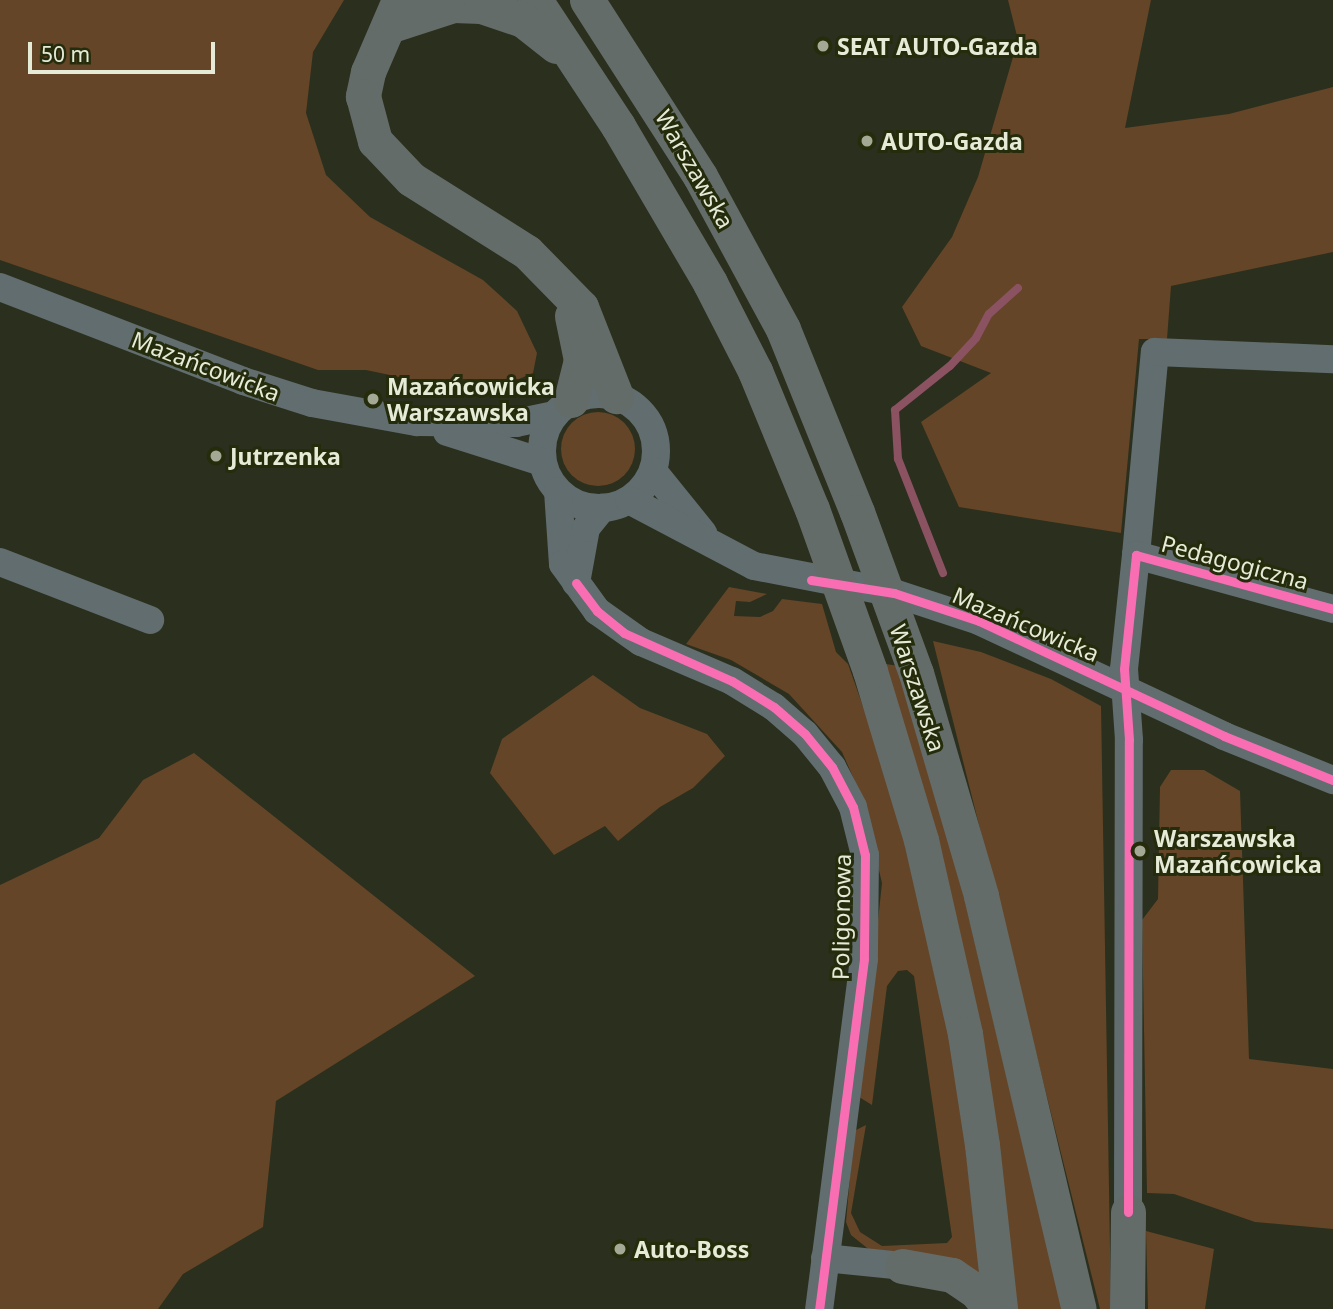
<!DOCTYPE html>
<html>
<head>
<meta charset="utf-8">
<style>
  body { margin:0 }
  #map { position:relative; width:1333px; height:1309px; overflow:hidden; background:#2b2f1d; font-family:"Noto Sans",sans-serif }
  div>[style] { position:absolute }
  .green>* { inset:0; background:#644527 }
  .round { border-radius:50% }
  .stream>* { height:8px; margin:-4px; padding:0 4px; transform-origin:4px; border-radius:4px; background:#8b5262 }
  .minor>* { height:28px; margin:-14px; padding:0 14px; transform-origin:14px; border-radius:14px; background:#616d6f }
  .minor>.ring { margin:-14px; padding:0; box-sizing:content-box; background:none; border:28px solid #616d6f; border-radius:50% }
  .major>* { height:35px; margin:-17.5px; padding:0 17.5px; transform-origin:17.5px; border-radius:17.5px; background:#646c69 }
  .major-bridge>* { height:35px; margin:-17.5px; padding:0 17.5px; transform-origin:17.5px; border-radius:17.5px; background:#646c69 }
  .cycleway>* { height:9px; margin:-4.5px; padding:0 4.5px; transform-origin:4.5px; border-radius:4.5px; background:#f96db3 }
  .dots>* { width:19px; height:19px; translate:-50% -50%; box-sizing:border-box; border:4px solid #252c0b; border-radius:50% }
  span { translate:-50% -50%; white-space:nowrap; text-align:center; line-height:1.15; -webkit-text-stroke:6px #252c0b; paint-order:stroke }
  .poi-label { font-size:23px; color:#e5ebd7; font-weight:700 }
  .left { translate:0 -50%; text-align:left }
  .street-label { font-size:23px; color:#e5ebd7 }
  .scale { position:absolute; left:28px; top:42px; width:187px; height:32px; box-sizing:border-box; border:4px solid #e5ebd7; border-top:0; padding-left:9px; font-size:21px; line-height:24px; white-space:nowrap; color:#e5ebd7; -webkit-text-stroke:5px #252c0b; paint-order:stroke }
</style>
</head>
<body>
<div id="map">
  <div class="green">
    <div style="clip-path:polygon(0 0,344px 0,313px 52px,306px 113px,326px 175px,370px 217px,483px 280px,517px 311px,537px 353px,533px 373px,519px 379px,409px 379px,366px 370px,318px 370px,0 260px)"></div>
    <div style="clip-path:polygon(1008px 0,1151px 0,1125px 128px,1229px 114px,1333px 87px,1333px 252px,1171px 286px,1167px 339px,1139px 339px,1121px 533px,959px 507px,921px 422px,991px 373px,921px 346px,902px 307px,952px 237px,978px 177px,1018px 40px)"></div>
    <div class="round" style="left:561px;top:412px;width:74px;height:74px"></div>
    <div style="clip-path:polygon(729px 587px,767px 594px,750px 602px,736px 601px,734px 616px,760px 617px,773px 611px,782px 599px,822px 604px,836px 652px,848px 664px,890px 783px,954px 1049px,980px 1273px,872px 1252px,851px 1235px,846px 1222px,854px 1131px,866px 1125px,851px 1213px,860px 1232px,882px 1246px,947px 1243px,952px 1237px,914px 976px,907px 970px,898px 971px,887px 986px,872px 1105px,859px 1097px,882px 883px,861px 795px,842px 752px,789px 694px,731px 660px,686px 644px)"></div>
    <div style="clip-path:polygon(933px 641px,981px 652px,1051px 679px,1101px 706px,1111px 1309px,1100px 1309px)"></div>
    <div style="clip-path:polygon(886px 664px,899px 666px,954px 855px,1062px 1309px,1017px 1309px,938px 844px)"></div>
    <div style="clip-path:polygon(593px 675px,640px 708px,707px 734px,725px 756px,693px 788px,660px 807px,618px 841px,605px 826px,554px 855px,490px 773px,502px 739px)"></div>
    <div style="clip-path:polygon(194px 753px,475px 976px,276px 1101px,263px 1227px,183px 1274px,158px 1309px,0 1309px,0 885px,99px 838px,143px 780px)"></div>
    <div style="clip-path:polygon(1171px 770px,1204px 770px,1240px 791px,1249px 1059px,1333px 1069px,1333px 1229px,1255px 1222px,1174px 1194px,1147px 1193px,1142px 920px,1158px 899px,1160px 787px)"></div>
    <div style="clip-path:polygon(1146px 1231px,1214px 1249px,1205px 1309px,1148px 1309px)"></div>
  </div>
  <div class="stream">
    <div style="left:943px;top:573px;width:123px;rotate:-111.5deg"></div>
    <div style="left:898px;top:459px;width:49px;rotate:-93.5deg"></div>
    <div style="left:895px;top:410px;width:70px;rotate:-38.7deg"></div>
    <div style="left:950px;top:366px;width:38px;rotate:-47deg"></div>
    <div style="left:976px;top:338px;width:27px;rotate:-62deg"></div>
    <div style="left:989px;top:314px;width:39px;rotate:-42deg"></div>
  </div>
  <div class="minor">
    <div style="left:0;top:287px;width:261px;rotate:21.1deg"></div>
    <div style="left:243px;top:381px;width:72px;rotate:17.7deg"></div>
    <div style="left:312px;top:403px;width:107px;rotate:10.3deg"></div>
    <div style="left:417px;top:422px;width:99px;rotate:0.6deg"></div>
    <div style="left:516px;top:423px;width:38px;rotate:-12deg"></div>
    <div class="ring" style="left:542px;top:394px;width:86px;height:86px"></div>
    <div style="left:447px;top:432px;width:100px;rotate:17.5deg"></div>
    <div style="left:653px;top:471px;width:80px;rotate:51.1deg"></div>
    <div style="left:558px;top:491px;width:73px;rotate:86.1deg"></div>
    <div style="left:563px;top:564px;width:58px;rotate:54.1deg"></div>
    <div style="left:597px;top:611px;width:54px;rotate:35.2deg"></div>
    <div style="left:641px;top:642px;width:99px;rotate:23.2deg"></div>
    <div style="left:732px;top:681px;width:49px;rotate:31.8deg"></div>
    <div style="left:774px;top:707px;width:41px;rotate:41.1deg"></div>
    <div style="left:805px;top:734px;width:43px;rotate:50.7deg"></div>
    <div style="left:832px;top:767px;width:45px;rotate:62.3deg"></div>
    <div style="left:853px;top:807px;width:49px;rotate:76deg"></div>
    <div style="left:865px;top:855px;width:104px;rotate:90.6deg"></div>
    <div style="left:864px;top:959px;width:353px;rotate:97.3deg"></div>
    <div style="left:629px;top:500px;width:141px;rotate:27.8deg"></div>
    <div style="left:754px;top:566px;width:143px;rotate:10.9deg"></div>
    <div style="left:894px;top:593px;width:89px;rotate:18.2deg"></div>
    <div style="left:979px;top:621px;width:271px;rotate:25.1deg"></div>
    <div style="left:1224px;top:736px;width:118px;rotate:22deg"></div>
    <div style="left:1136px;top:555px;width:204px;rotate:-84.7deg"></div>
    <div style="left:1155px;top:352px;width:178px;rotate:2.3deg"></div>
    <div style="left:0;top:562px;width:161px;rotate:21.1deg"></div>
    <div style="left:576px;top:583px;width:56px;rotate:-79.7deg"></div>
    <div style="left:586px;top:528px;width:26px;rotate:-51deg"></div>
    <div style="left:1128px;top:1212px;width:472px;rotate:-89.9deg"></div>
    <div style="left:1129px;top:740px;width:71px;rotate:-94deg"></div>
    <div style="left:1124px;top:669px;width:115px;rotate:-84deg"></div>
    <div style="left:1136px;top:555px;width:204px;rotate:15.3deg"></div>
    <div style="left:825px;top:1258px;width:77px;rotate:5.9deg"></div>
  </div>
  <div class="major">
    <div style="left:399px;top:0;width:78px;rotate:113.3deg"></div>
    <div style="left:368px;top:72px;width:25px;rotate:102deg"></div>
    <div style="left:363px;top:96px;width:47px;rotate:75.1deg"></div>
    <div style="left:375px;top:141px;width:52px;rotate:46.5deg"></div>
    <div style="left:411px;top:179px;width:137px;rotate:32.2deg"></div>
    <div style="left:527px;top:252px;width:77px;rotate:45.5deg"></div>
    <div style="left:581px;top:307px;width:96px;rotate:68.5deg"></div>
    <div style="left:535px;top:0;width:151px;rotate:56.6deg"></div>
    <div style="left:618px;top:126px;width:182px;rotate:59.6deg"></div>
    <div style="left:710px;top:283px;width:99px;rotate:62.9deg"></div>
    <div style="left:755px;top:371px;width:149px;rotate:67.6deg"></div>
    <div style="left:587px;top:0;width:209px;rotate:57.3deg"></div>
    <div style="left:700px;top:176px;width:174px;rotate:61.5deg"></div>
    <div style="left:783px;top:329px;width:197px;rotate:68deg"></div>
    <div style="left:392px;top:25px;width:64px;rotate:-18.2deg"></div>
    <div style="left:453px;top:5px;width:28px;rotate:2deg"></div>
    <div style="left:481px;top:6px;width:44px;rotate:18.4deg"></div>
    <div style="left:523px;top:20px;width:42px;rotate:38.2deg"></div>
    <div style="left:571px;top:400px;width:41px;rotate:-76deg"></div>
    <div style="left:581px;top:360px;width:45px;rotate:-101.6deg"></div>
    <div style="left:870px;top:671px;width:177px;rotate:73.2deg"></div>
    <div style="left:921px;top:840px;width:199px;rotate:77.2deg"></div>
    <div style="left:965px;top:1034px;width:112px;rotate:81.3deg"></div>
    <div style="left:982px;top:1145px;width:165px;rotate:83.7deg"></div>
    <div style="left:916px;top:673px;width:232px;rotate:73.7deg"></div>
    <div style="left:981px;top:896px;width:424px;rotate:76.7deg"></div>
    <div style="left:902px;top:1266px;width:51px;rotate:10.2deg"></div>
    <div style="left:952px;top:1275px;width:29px;rotate:34deg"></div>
    <div style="left:976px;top:1291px;width:23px;rotate:52deg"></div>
    <div style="left:1127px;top:1309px;width:97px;rotate:-89.4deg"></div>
  </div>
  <div class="major-bridge">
    <div style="left:812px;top:509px;width:172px;rotate:70.3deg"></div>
    <div style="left:857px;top:512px;width:171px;rotate:69.9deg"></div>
  </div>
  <div class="cycleway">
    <div style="left:811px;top:580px;width:84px;rotate:8.9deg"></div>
    <div style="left:894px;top:593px;width:89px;rotate:18.2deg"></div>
    <div style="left:979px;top:621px;width:271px;rotate:25.1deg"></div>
    <div style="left:1224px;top:736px;width:118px;rotate:22deg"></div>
    <div style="left:576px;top:583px;width:35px;rotate:53deg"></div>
    <div style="left:597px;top:611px;width:35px;rotate:39deg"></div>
    <div style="left:624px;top:633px;width:118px;rotate:24deg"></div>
    <div style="left:732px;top:681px;width:49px;rotate:31.8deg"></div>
    <div style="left:774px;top:707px;width:41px;rotate:41.1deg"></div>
    <div style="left:805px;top:734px;width:43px;rotate:50.7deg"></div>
    <div style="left:832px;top:767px;width:45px;rotate:62.3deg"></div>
    <div style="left:853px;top:807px;width:49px;rotate:76deg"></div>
    <div style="left:865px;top:855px;width:104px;rotate:90.6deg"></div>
    <div style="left:864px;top:959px;width:353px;rotate:97.3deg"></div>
    <div style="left:1128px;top:1212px;width:472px;rotate:-89.9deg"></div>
    <div style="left:1129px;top:740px;width:71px;rotate:-94deg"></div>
    <div style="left:1124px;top:669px;width:115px;rotate:-84deg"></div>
    <div style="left:1136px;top:555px;width:204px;rotate:15.3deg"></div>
  </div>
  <div class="dots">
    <div style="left:823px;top:46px;background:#a4a996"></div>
    <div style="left:867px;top:141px;background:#a4a996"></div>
    <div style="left:373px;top:399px;background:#a4a996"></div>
    <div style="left:216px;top:456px;background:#a4a996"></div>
    <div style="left:1140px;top:851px;background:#a4a996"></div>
    <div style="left:620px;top:1249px;background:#a4a996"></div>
  </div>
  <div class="poi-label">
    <span class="left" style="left:837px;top:46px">SEAT AUTO-Gazda</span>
    <span class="left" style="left:881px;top:141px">AUTO-Gazda</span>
    <span class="left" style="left:387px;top:399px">Mazańcowicka<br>Warszawska</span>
    <span class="left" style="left:230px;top:456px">Jutrzenka</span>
    <span class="left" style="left:1154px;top:851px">Warszawska<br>Mazańcowicka</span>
    <span class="left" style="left:634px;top:1249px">Auto-Boss</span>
  </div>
  <div class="street-label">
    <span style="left:695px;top:169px;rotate:60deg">Warszawska</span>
    <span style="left:206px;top:366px;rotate:21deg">Mazańcowicka</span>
    <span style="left:1235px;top:562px;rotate:15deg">Pedagogiczna</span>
    <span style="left:1026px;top:624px;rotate:23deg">Mazańcowicka</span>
    <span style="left:918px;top:688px;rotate:72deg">Warszawska</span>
    <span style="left:841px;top:917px;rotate:-89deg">Poligonowa</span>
  </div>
  <div class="scale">50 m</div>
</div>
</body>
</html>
